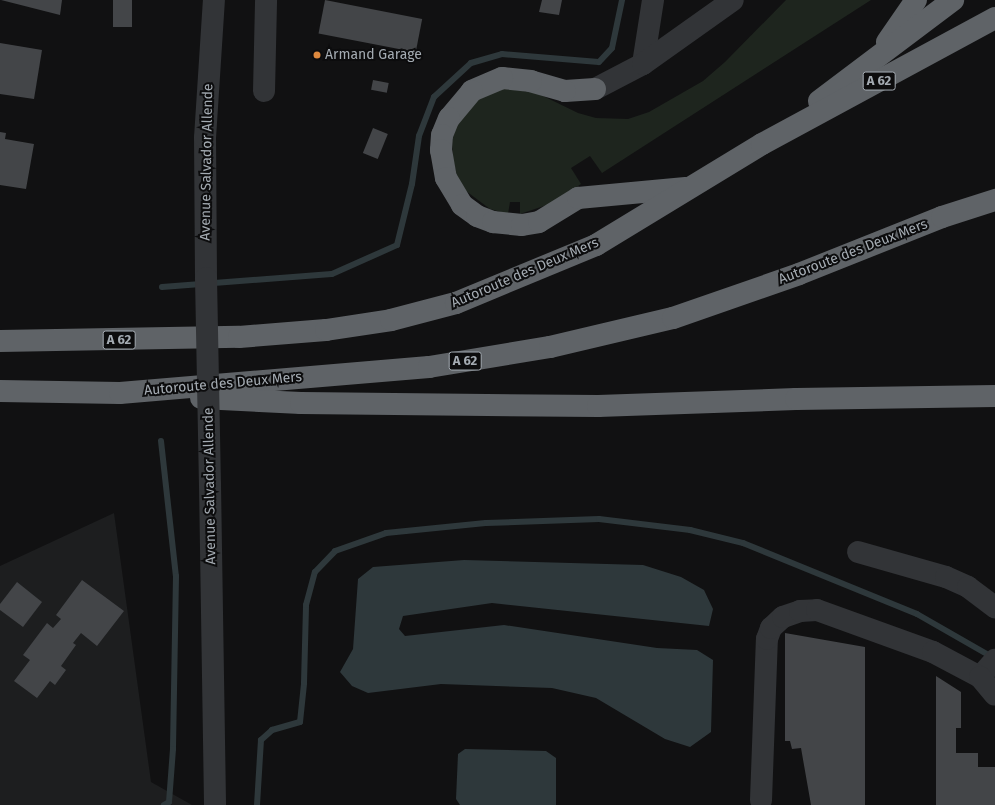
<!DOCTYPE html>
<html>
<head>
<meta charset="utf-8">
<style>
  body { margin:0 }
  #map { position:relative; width:995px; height:805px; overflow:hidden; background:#111112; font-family:"Fira Sans",sans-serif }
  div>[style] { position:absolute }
  .built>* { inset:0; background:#1d1e1f }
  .green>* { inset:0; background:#1e251e }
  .water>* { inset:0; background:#2e383b }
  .stream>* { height:6px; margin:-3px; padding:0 3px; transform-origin:3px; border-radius:3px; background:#2e383b }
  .building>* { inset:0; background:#434548; transform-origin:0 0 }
  .minor>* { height:22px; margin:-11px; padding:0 11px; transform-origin:11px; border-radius:11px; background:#323437 }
  .highway>* { height:22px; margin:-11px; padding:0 11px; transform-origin:11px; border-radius:11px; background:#5f6367 }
  .minor-bridge>* { height:22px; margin:-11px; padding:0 11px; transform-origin:11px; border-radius:11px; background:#323437 }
  .dots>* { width:11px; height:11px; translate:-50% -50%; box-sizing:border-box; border:2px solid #0c0c0d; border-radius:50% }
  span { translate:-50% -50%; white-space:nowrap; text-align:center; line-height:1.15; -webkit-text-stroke:4px #0c0c0d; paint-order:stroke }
  .shield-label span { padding:1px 3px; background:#0c0c0d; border:1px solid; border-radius:3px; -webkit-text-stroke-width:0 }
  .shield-label { font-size:13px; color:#a4abb2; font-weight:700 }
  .poi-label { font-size:14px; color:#a4abb2 }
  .left { translate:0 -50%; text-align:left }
  .street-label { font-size:14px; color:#a4abb2 }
</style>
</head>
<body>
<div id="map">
  <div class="built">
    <div style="clip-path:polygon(114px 513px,151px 782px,192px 805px,0 805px,0 566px)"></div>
  </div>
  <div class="green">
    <div style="clip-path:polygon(786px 0,871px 0,602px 173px,590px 156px,571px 168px,581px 184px,553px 203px,520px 214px,520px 202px,510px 202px,508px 214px,490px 209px,466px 191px,457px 176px,453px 159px,452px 141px,458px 121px,470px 105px,485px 94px,501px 88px,537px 93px,578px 113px,596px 118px,628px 119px,649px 112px,703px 81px,725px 62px)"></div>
  </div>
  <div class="water">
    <div style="clip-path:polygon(464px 560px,643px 565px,681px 577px,704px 590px,713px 609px,709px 626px,492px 603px,403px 616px,399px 629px,405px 636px,504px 625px,657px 648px,697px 650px,713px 660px,711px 732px,690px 747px,665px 739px,596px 698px,552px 688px,441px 684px,368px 693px,352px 686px,340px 672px,353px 649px,358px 579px,373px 567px)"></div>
    <div style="clip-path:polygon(465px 749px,546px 751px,556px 758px,556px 805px,460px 805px,456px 799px,458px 754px)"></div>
  </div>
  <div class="stream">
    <div style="left:162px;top:287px;width:170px;rotate:-4.4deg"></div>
    <div style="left:332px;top:274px;width:71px;rotate:-24deg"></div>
    <div style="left:397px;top:245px;width:63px;rotate:-76.2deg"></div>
    <div style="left:412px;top:184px;width:49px;rotate:-81.7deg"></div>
    <div style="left:419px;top:136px;width:42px;rotate:-69deg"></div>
    <div style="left:434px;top:97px;width:50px;rotate:-42.6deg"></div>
    <div style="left:471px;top:63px;width:32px;rotate:-16deg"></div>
    <div style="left:502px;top:54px;width:97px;rotate:4.7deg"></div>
    <div style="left:599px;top:62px;width:19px;rotate:-47deg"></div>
    <div style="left:612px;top:48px;width:49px;rotate:-78.2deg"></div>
    <div style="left:161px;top:441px;width:136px;rotate:83.7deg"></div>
    <div style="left:176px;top:576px;width:173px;rotate:91deg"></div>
    <div style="left:173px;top:749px;width:53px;rotate:94.3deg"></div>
    <div style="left:169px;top:802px;width:6px;rotate:149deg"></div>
    <div style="left:257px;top:805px;width:65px;rotate:-86.5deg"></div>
    <div style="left:261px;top:740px;width:15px;rotate:-42deg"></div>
    <div style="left:272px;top:730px;width:29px;rotate:-16deg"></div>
    <div style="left:300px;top:722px;width:39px;rotate:-84deg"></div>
    <div style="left:304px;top:683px;width:78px;rotate:-88.5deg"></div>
    <div style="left:306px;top:605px;width:34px;rotate:-75deg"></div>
    <div style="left:315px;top:572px;width:29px;rotate:-46deg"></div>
    <div style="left:335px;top:551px;width:54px;rotate:-19.4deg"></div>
    <div style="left:386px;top:533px;width:100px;rotate:-5.7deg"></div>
    <div style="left:486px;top:523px;width:113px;rotate:-2deg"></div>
    <div style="left:599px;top:519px;width:92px;rotate:6.9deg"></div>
    <div style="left:690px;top:530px;width:55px;rotate:13.8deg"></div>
    <div style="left:743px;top:543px;width:188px;rotate:22.2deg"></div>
    <div style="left:917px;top:614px;width:86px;rotate:29.8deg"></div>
  </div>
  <div class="building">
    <div style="clip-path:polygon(1px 0,62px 0,60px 15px)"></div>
    <div style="left:113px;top:0;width:19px;height:27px"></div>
    <div style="left:325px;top:0;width:99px;height:34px;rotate:11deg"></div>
    <div style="clip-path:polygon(542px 0,562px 0,559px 15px,539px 12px)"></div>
    <div style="clip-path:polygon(0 43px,42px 50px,34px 99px,0 94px)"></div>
    <div style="left:373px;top:80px;width:16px;height:10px;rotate:11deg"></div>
    <div style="left:373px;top:128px;width:16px;height:27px;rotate:22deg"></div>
    <div style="clip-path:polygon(0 132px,6px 133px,5px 139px,34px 144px,26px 189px,0 185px)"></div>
    <div style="clip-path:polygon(82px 580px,124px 611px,97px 646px,81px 633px,73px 643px,76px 645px,61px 666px,66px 670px,55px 685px,50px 681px,37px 698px,14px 681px,30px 660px,23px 655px,47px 623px,53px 628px,61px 619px,56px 615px)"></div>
    <div style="clip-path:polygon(17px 582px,42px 602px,23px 627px,0 610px,0 604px)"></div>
    <div style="clip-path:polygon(785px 633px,865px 647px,865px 805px,811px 805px,801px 748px,792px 749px,790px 741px,785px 741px)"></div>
    <div style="clip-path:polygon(936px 676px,961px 692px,961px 728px,956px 728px,956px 753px,978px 753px,978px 767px,995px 767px,995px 805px,936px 805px)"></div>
  </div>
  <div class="minor">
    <div style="left:643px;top:64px;width:65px;rotate:-81.1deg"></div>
    <div style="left:595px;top:89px;width:54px;rotate:-27.5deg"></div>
    <div style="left:643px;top:64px;width:110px;rotate:-35.4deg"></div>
    <div style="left:264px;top:91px;width:91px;rotate:-88.7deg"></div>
    <div style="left:206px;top:278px;width:140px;rotate:-90.4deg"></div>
    <div style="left:205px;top:138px;width:138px;rotate:-86.3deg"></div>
    <div style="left:210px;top:485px;width:320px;rotate:89.1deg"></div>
    <div style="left:858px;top:552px;width:91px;rotate:15.9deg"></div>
    <div style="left:946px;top:577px;width:24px;rotate:24deg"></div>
    <div style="left:968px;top:587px;width:34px;rotate:37deg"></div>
    <div style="left:980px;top:677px;width:23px;rotate:-49deg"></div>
    <div style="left:761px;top:800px;width:161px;rotate:-87.9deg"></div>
    <div style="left:767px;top:639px;width:12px;rotate:-70deg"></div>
    <div style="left:771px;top:628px;width:16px;rotate:-43deg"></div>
    <div style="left:783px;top:617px;width:18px;rotate:-19deg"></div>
    <div style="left:800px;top:611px;width:17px;rotate:-3deg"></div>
    <div style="left:817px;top:610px;width:123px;rotate:19.9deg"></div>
    <div style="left:933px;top:652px;width:53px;rotate:28deg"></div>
    <div style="left:980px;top:677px;width:23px;rotate:50deg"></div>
  </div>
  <div class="highway">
    <div style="left:887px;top:42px;width:51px;rotate:-55.4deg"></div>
    <div style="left:595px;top:89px;width:30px;rotate:176deg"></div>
    <div style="left:565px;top:91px;width:35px;rotate:-164deg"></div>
    <div style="left:531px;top:81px;width:29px;rotate:-174deg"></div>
    <div style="left:502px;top:78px;width:33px;rotate:157deg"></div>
    <div style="left:472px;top:91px;width:35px;rotate:130deg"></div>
    <div style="left:449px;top:118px;width:18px;rotate:112deg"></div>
    <div style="left:442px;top:135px;width:15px;rotate:94deg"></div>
    <div style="left:441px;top:150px;width:28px;rotate:80deg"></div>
    <div style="left:446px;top:178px;width:31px;rotate:59deg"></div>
    <div style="left:462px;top:205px;width:19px;rotate:36deg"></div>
    <div style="left:477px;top:216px;width:17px;rotate:21deg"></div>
    <div style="left:493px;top:222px;width:29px;rotate:6deg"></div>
    <div style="left:522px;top:225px;width:17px;rotate:-10deg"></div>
    <div style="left:539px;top:222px;width:46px;rotate:-31.6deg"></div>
    <div style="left:578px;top:198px;width:108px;rotate:-5.3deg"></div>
    <div style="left:819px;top:101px;width:168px;rotate:-37deg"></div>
    <div style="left:0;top:341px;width:239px;rotate:-1deg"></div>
    <div style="left:239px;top:337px;width:87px;rotate:-4.6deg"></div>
    <div style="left:326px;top:330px;width:66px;rotate:-8.7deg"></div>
    <div style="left:391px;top:320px;width:67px;rotate:-14.7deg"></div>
    <div style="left:456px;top:303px;width:152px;rotate:-22.5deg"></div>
    <div style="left:596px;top:245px;width:194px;rotate:-31.3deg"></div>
    <div style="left:762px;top:144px;width:265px;rotate:-28.4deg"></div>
    <div style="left:0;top:391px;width:120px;rotate:1deg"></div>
    <div style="left:120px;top:393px;width:310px;rotate:-4.8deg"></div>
    <div style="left:429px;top:367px;width:123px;rotate:-9.4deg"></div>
    <div style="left:550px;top:347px;width:126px;rotate:-13.3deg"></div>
    <div style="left:673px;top:318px;width:133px;rotate:-19.2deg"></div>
    <div style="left:799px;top:274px;width:154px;rotate:-21.7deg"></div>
    <div style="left:942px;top:217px;width:56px;rotate:-17.8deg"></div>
    <div style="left:201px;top:398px;width:100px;rotate:2.9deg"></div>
    <div style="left:301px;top:403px;width:297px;rotate:0.6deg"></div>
    <div style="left:598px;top:406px;width:198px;rotate:-2deg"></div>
    <div style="left:796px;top:399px;width:199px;rotate:-0.9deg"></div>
  </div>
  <div class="minor-bridge">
    <div style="left:206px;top:278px;width:207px;rotate:88.9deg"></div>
  </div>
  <div class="dots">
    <div style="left:317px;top:55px;background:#de893e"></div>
  </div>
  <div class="shield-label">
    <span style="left:879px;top:81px">A 62</span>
    <span style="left:119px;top:340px">A 62</span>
    <span style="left:465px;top:361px">A 62</span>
  </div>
  <div class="poi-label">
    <span class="left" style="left:325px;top:55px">Armand Garage</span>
  </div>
  <div class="street-label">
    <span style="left:207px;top:162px;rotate:-89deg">Avenue Salvador Allende</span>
    <span style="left:853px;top:252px;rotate:-21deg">Autoroute des Deux Mers</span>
    <span style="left:525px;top:273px;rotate:-23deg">Autoroute des Deux Mers</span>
    <span style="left:223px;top:384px;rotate:-5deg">Autoroute des Deux Mers</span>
    <span style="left:210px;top:486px;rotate:-91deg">Avenue Salvador Allende</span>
  </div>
</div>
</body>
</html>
